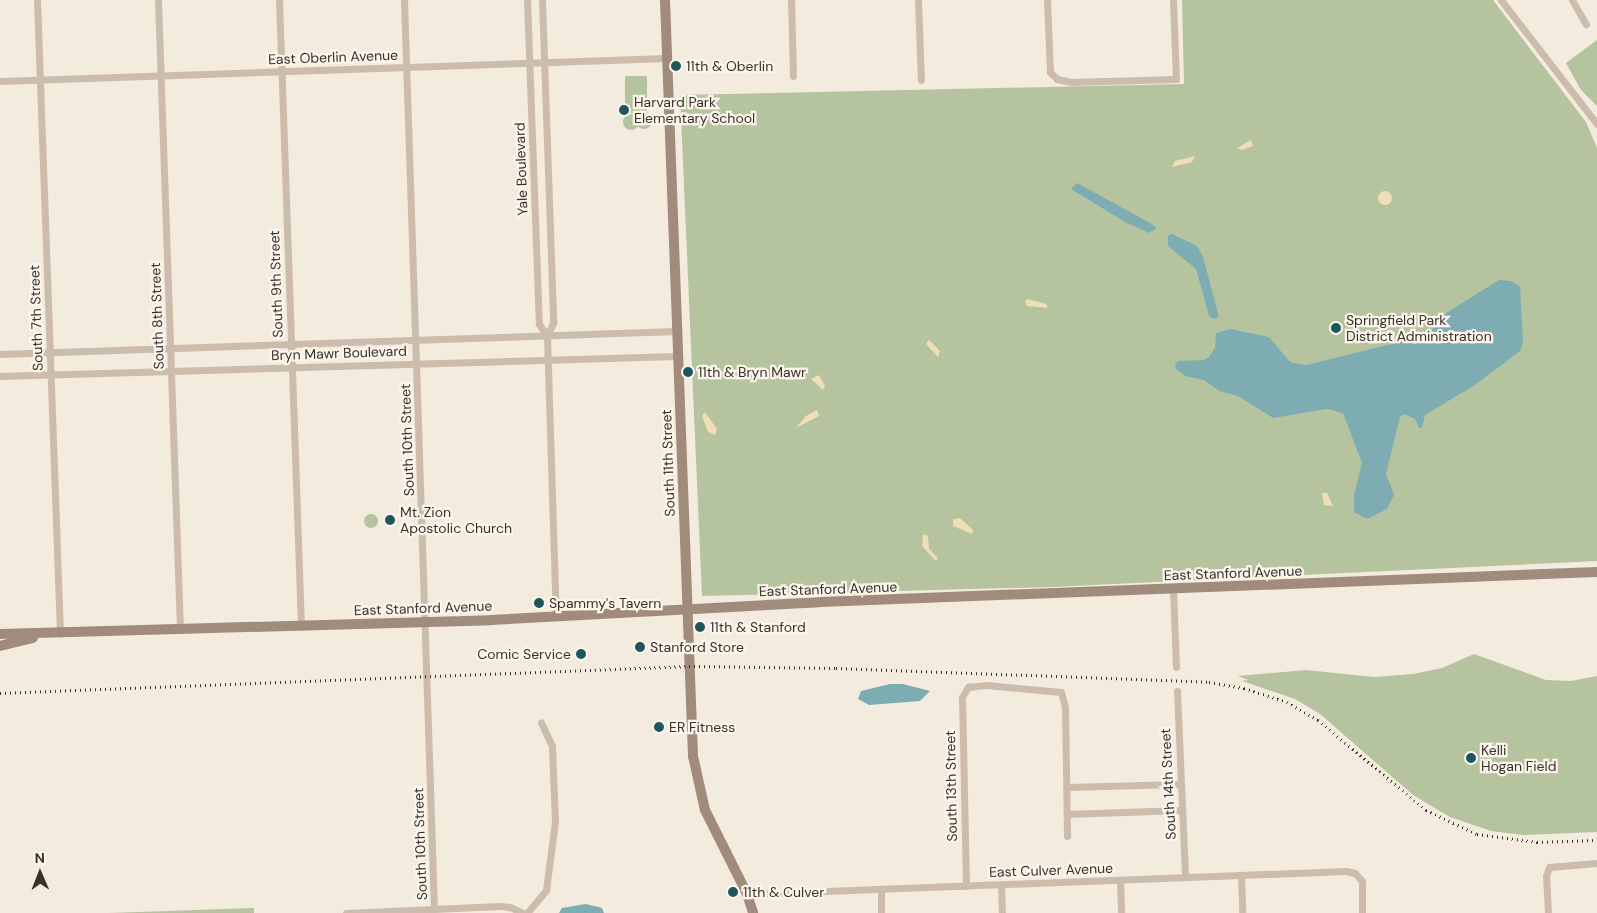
<!DOCTYPE html>
<html>
<head>
<meta charset="utf-8">
<style>
  body { margin:0 }
  #map { position:relative; width:1597px; height:913px; overflow:hidden; background:#f4ebdf; font-family:"DM Sans",sans-serif }
  div>[style] { position:absolute }
  .green>* { inset:0; background:#b5c39f; transform-origin:0 0 }
  .round { border-radius:50% }
  .sand>* { inset:0; background:#efdeb6 }
  .water>* { inset:0; background:#7dadb2 }
  .street>* { height:7px; margin:-3.5px; padding:0 3.5px; transform-origin:3.5px; border-radius:3.5px; background:#ccbcab }
  .secondary>* { height:10px; margin:-5px; padding:0 5px; transform-origin:5px; border-radius:5px; background:#a08b7c }
  .rail>* { height:2.5px; margin-top:-1.25px; transform-origin:0; background:repeating-linear-gradient(90deg,#3a302a 0 1px,transparent 0 5px) }
  .dots>* { width:14px; height:14px; translate:-50% -50%; box-sizing:border-box; border:2px solid #fbf5ec; border-radius:50% }
  span { translate:-50% -50%; white-space:nowrap; text-align:center; line-height:1.15; -webkit-text-stroke:4.5px #fbf5ec; paint-order:stroke }
  .street-label { font-size:14px; color:#3a302a }
  .poi-label { font-size:14px; color:#3a302a }
  .left { translate:0 -50%; text-align:left }
  .right { translate:-100% -50%; text-align:right }
  .north { position:absolute; left:15px; top:848px; width:50px; height:50px; -webkit-text-stroke:4px #fbf5ec; paint-order:stroke; rotate:359deg; font-size:14px; font-weight:700; line-height:20px; text-align:center; color:#3a302a }
  .north::after { content:''; display:block; margin:auto; width:18px; height:22px; background:#3a302a; clip-path:polygon(50% 0,100% 100%,50% 72%,0 100%) }
</style>
</head>
<body>
<div id="map">
  <div class="green">
    <div style="clip-path:polygon(1182px 0,1493px 0,1586px 122px,1597px 148px,1597px 561px,1052px 587px,702px 596px,680px 95px,1184px 84px)"></div>
    <div style="clip-path:polygon(1597px 40px,1597px 106px,1581px 90px,1566px 63px)"></div>
    <div style="left:625px;top:76px;width:22px;height:37px"></div>
    <div class="round" style="left:636px;top:113px;width:16px;height:16px"></div>
    <div class="round" style="left:623px;top:114px;width:16px;height:16px"></div>
    <div class="round" style="left:364px;top:514px;width:14px;height:14px"></div>
    <div style="clip-path:polygon(1474px 654px,1546px 680px,1571px 681px,1597px 676px,1597px 832px,1523px 835px,1491px 831px,1450px 817px,1413px 795px,1320px 714px,1295px 699px,1242px 681px,1248px 680px,1238px 676px,1306px 670px,1374px 677px,1413px 674px,1442px 668px)"></div>
    <div style="clip-path:polygon(254px 908px,254px 913px,109px 913px)"></div>
  </div>
  <div class="sand">
    <div style="clip-path:polygon(1251px 140px,1253px 146px,1242px 150px,1237px 148px)"></div>
    <div style="clip-path:polygon(1195px 156px,1192px 162px,1172px 167px,1175px 161px)"></div>
    <div class="round" style="left:1378px;top:191px;width:14px;height:14px"></div>
    <div style="clip-path:polygon(1028px 299px,1046px 304px,1048px 308px,1027px 306px,1025px 301px)"></div>
    <div style="clip-path:polygon(929px 340px,940px 351px,938px 357px,926px 344px)"></div>
    <div style="clip-path:polygon(796px 371px,805px 373px,804px 379px,786px 380px,787px 375px)"></div>
    <div style="clip-path:polygon(819px 375px,825px 386px,823px 390px,811px 379px)"></div>
    <div style="clip-path:polygon(817px 410px,819px 416px,796px 428px,806px 416px)"></div>
    <div style="clip-path:polygon(705px 412px,717px 429px,715px 435px,708px 432px,702px 416px)"></div>
    <div style="clip-path:polygon(1322px 493px,1327px 493px,1333px 506px,1324px 505px)"></div>
    <div style="clip-path:polygon(960px 518px,973px 530px,972px 534px,953px 526px,953px 519px)"></div>
    <div style="clip-path:polygon(923px 534px,928px 536px,929px 549px,938px 558px,936px 561px,922px 546px)"></div>
  </div>
  <div class="water">
    <div style="clip-path:polygon(1077px 183px,1150px 223px,1157px 228px,1149px 233px,1125px 222px,1071px 189px)"></div>
    <div style="clip-path:polygon(1172px 234px,1197px 246px,1203px 257px,1219px 317px,1214px 319px,1209px 316px,1196px 269px,1168px 246px,1168px 236px)"></div>
    <div style="clip-path:polygon(1499px 280px,1511px 281px,1520px 287px,1523px 342px,1520px 351px,1475px 385px,1425px 415px,1422px 428px,1419px 428px,1415px 419px,1404px 414px,1400px 417px,1386px 474px,1394px 495px,1387px 509px,1367px 519px,1354px 512px,1354px 495px,1362px 463px,1343px 413px,1327px 409px,1273px 418px,1238px 396px,1219px 391px,1204px 380px,1185px 376px,1176px 369px,1175px 364px,1179px 361px,1204px 360px,1209px 357px,1215px 348px,1216px 333px,1230px 329px,1269px 337px,1290px 362px,1306px 365px,1428px 335px,1443px 315px)"></div>
    <div style="clip-path:polygon(890px 684px,903px 684px,930px 691px,920px 701px,869px 705px,858px 699px,861px 691px)"></div>
    <div style="clip-path:polygon(586px 904px,602px 908px,604px 913px,559px 913px,562px 908px)"></div>
  </div>
  <div class="street">
    <div style="left:37px;top:0;width:634px;rotate:87.92deg"></div>
    <div style="left:158px;top:0;width:630px;rotate:88deg"></div>
    <div style="left:279px;top:0;width:627px;rotate:87.99deg"></div>
    <div style="left:404px;top:0;width:908px;rotate:88.11deg"></div>
    <div style="left:527px;top:0;width:324px;rotate:87.9deg"></div>
    <div style="left:539px;top:324px;width:14px;rotate:56deg"></div>
    <div style="left:547px;top:336px;width:281px;rotate:88.2deg"></div>
    <div style="left:542px;top:0;width:323px;rotate:88deg"></div>
    <div style="left:553px;top:323px;width:14px;rotate:115deg"></div>
    <div style="left:791px;top:0;width:76px;rotate:88.5deg"></div>
    <div style="left:918px;top:0;width:80px;rotate:87.9deg"></div>
    <div style="left:1047px;top:0;width:72px;rotate:87.6deg"></div>
    <div style="left:1050px;top:72px;width:10px;rotate:45deg"></div>
    <div style="left:1057px;top:79px;width:14px;rotate:12deg"></div>
    <div style="left:1071px;top:82px;width:105px;rotate:-1.6deg"></div>
    <div style="left:1176px;top:79px;width:79px;rotate:-92.2deg"></div>
    <div style="left:1501px;top:0;width:157px;rotate:52.3deg"></div>
    <div style="left:1572px;top:0;width:28px;rotate:60deg"></div>
    <div style="left:0;top:81px;width:667px;rotate:-1.97deg"></div>
    <div style="left:0;top:354px;width:677px;rotate:-1.95deg"></div>
    <div style="left:0;top:376px;width:678px;rotate:-1.69deg"></div>
    <div style="left:1173px;top:589px;width:78px;rotate:87.8deg"></div>
    <div style="left:1177px;top:691px;width:186px;rotate:87.5deg"></div>
    <div style="left:1067px;top:787px;width:113px;rotate:-1.5deg"></div>
    <div style="left:1067px;top:814px;width:114px;rotate:-2deg"></div>
    <div style="left:1241px;top:875px;width:38px;rotate:88deg"></div>
    <div style="left:1120px;top:880px;width:33px;rotate:88deg"></div>
    <div style="left:1001px;top:885px;width:28px;rotate:88deg"></div>
    <div style="left:966px;top:886px;width:189px;rotate:-91.2deg"></div>
    <div style="left:962px;top:697px;width:12px;rotate:-59deg"></div>
    <div style="left:968px;top:687px;width:18px;rotate:-6deg"></div>
    <div style="left:986px;top:685px;width:75px;rotate:5.3deg"></div>
    <div style="left:1061px;top:692px;width:16px;rotate:75deg"></div>
    <div style="left:1065px;top:707px;width:129px;rotate:89.1deg"></div>
    <div style="left:881px;top:890px;width:23px;rotate:90deg"></div>
    <div style="left:747px;top:894px;width:599px;rotate:-2.2deg"></div>
    <div style="left:1346px;top:871px;width:9px;rotate:13deg"></div>
    <div style="left:1355px;top:873px;width:11px;rotate:49deg"></div>
    <div style="left:1362px;top:881px;width:32px;rotate:90deg"></div>
    <div style="left:346px;top:913px;width:153px;rotate:-2.6deg"></div>
    <div style="left:499px;top:906px;width:11px;rotate:5deg"></div>
    <div style="left:510px;top:907px;width:14px;rotate:25deg"></div>
    <div style="left:527px;top:913px;width:30px;rotate:-50deg"></div>
    <div style="left:546px;top:890px;width:69px;rotate:-82.5deg"></div>
    <div style="left:555px;top:822px;width:76px;rotate:-92.3deg"></div>
    <div style="left:552px;top:746px;width:26px;rotate:-115deg"></div>
    <div style="left:1548px;top:913px;width:37px;rotate:-93deg"></div>
    <div style="left:1546px;top:876px;width:9px;rotate:-72deg"></div>
    <div style="left:1549px;top:867px;width:48px;rotate:-4.8deg"></div>
  </div>
  <div class="secondary">
    <div style="left:665px;top:0;width:757px;rotate:87.88deg"></div>
    <div style="left:693px;top:756px;width:55px;rotate:77.5deg"></div>
    <div style="left:705px;top:810px;width:94px;rotate:63.4deg"></div>
    <div style="left:747px;top:894px;width:20px;rotate:72deg"></div>
    <div style="left:0;top:634px;width:491px;rotate:-1.6deg"></div>
    <div style="left:491px;top:620px;width:329px;rotate:-3.1deg"></div>
    <div style="left:820px;top:602px;width:778px;rotate:-2.21deg"></div>
    <div style="left:0;top:646px;width:34px;rotate:-14deg"></div>
  </div>
  <div class="rail">
    <div style="left:0;top:693px;width:690px;rotate:-2.24deg"></div>
    <div style="left:689px;top:666px;width:147px;rotate:0.8deg"></div>
    <div style="left:836px;top:668px;width:373px;rotate:2.1deg"></div>
    <div style="left:1209px;top:682px;width:36px;rotate:10deg"></div>
    <div style="left:1244px;top:688px;width:45px;rotate:18deg"></div>
    <div style="left:1287px;top:702px;width:36px;rotate:30deg"></div>
    <div style="left:1318px;top:720px;width:141px;rotate:39.8deg"></div>
    <div style="left:1426px;top:810px;width:56px;rotate:25.2deg"></div>
    <div style="left:1477px;top:834px;width:61px;rotate:7.6deg"></div>
    <div style="left:1537px;top:842px;width:60px;rotate:-1.9deg"></div>
  </div>
  <div class="dots">
    <div style="left:676px;top:66px;background:#1e565d"></div>
    <div style="left:624px;top:110px;background:#1e565d"></div>
    <div style="left:1336px;top:328px;background:#1e565d"></div>
    <div style="left:688px;top:372px;background:#1e565d"></div>
    <div style="left:390px;top:520px;background:#1e565d"></div>
    <div style="left:539px;top:603px;background:#1e565d"></div>
    <div style="left:700px;top:627px;background:#1e565d"></div>
    <div style="left:640px;top:647px;background:#1e565d"></div>
    <div style="left:581px;top:654px;background:#1e565d"></div>
    <div style="left:659px;top:727px;background:#1e565d"></div>
    <div style="left:1471px;top:758px;background:#1e565d"></div>
    <div style="left:733px;top:892px;background:#1e565d"></div>
  </div>
  <div class="street-label">
    <span style="left:333px;top:57px;rotate:-2deg">East Oberlin Avenue</span>
    <span style="left:521px;top:169px;rotate:-92deg">Yale Boulevard</span>
    <span style="left:276px;top:284px;rotate:-92deg">South 9th Street</span>
    <span style="left:157px;top:316px;rotate:-92deg">South 8th Street</span>
    <span style="left:36px;top:318px;rotate:-92deg">South 7th Street</span>
    <span style="left:339px;top:353px;rotate:-2deg">Bryn Mawr Boulevard</span>
    <span style="left:407px;top:440px;rotate:-92deg">South 10th Street</span>
    <span style="left:668px;top:463px;rotate:-92deg">South 11th Street</span>
    <span style="left:1233px;top:573px;rotate:-2deg">East Stanford Avenue</span>
    <span style="left:828px;top:589px;rotate:-2deg">East Stanford Avenue</span>
    <span style="left:423px;top:608px;rotate:-2deg">East Stanford Avenue</span>
    <span style="left:1168px;top:784px;rotate:-93deg">South 14th Street</span>
    <span style="left:951px;top:786px;rotate:-91deg">South 13th Street</span>
    <span style="left:420px;top:844px;rotate:-92deg">South 10th Street</span>
    <span style="left:1051px;top:870px;rotate:-2deg">East Culver Avenue</span>
  </div>
  <div class="poi-label">
    <span class="left" style="left:686px;top:66px">11th &amp; Oberlin</span>
    <span class="left" style="left:634px;top:110px">Harvard Park<br>Elementary School</span>
    <span class="left" style="left:1346px;top:328px">Springfield Park<br>District Administration</span>
    <span class="left" style="left:698px;top:372px">11th &amp; Bryn Mawr</span>
    <span class="left" style="left:400px;top:520px">Mt. Zion<br>Apostolic Church</span>
    <span class="left" style="left:549px;top:603px">Spammy's Tavern</span>
    <span class="left" style="left:710px;top:627px">11th &amp; Stanford</span>
    <span class="left" style="left:650px;top:647px">Stanford Store</span>
    <span class="right" style="left:571px;top:654px">Comic Service</span>
    <span class="left" style="left:669px;top:727px">ER Fitness</span>
    <span class="left" style="left:1481px;top:758px">Kelli<br>Hogan Field</span>
    <span class="left" style="left:743px;top:892px">11th &amp; Culver</span>
  </div>
  <div class="north">N</div>
</div>
</body>
</html>
